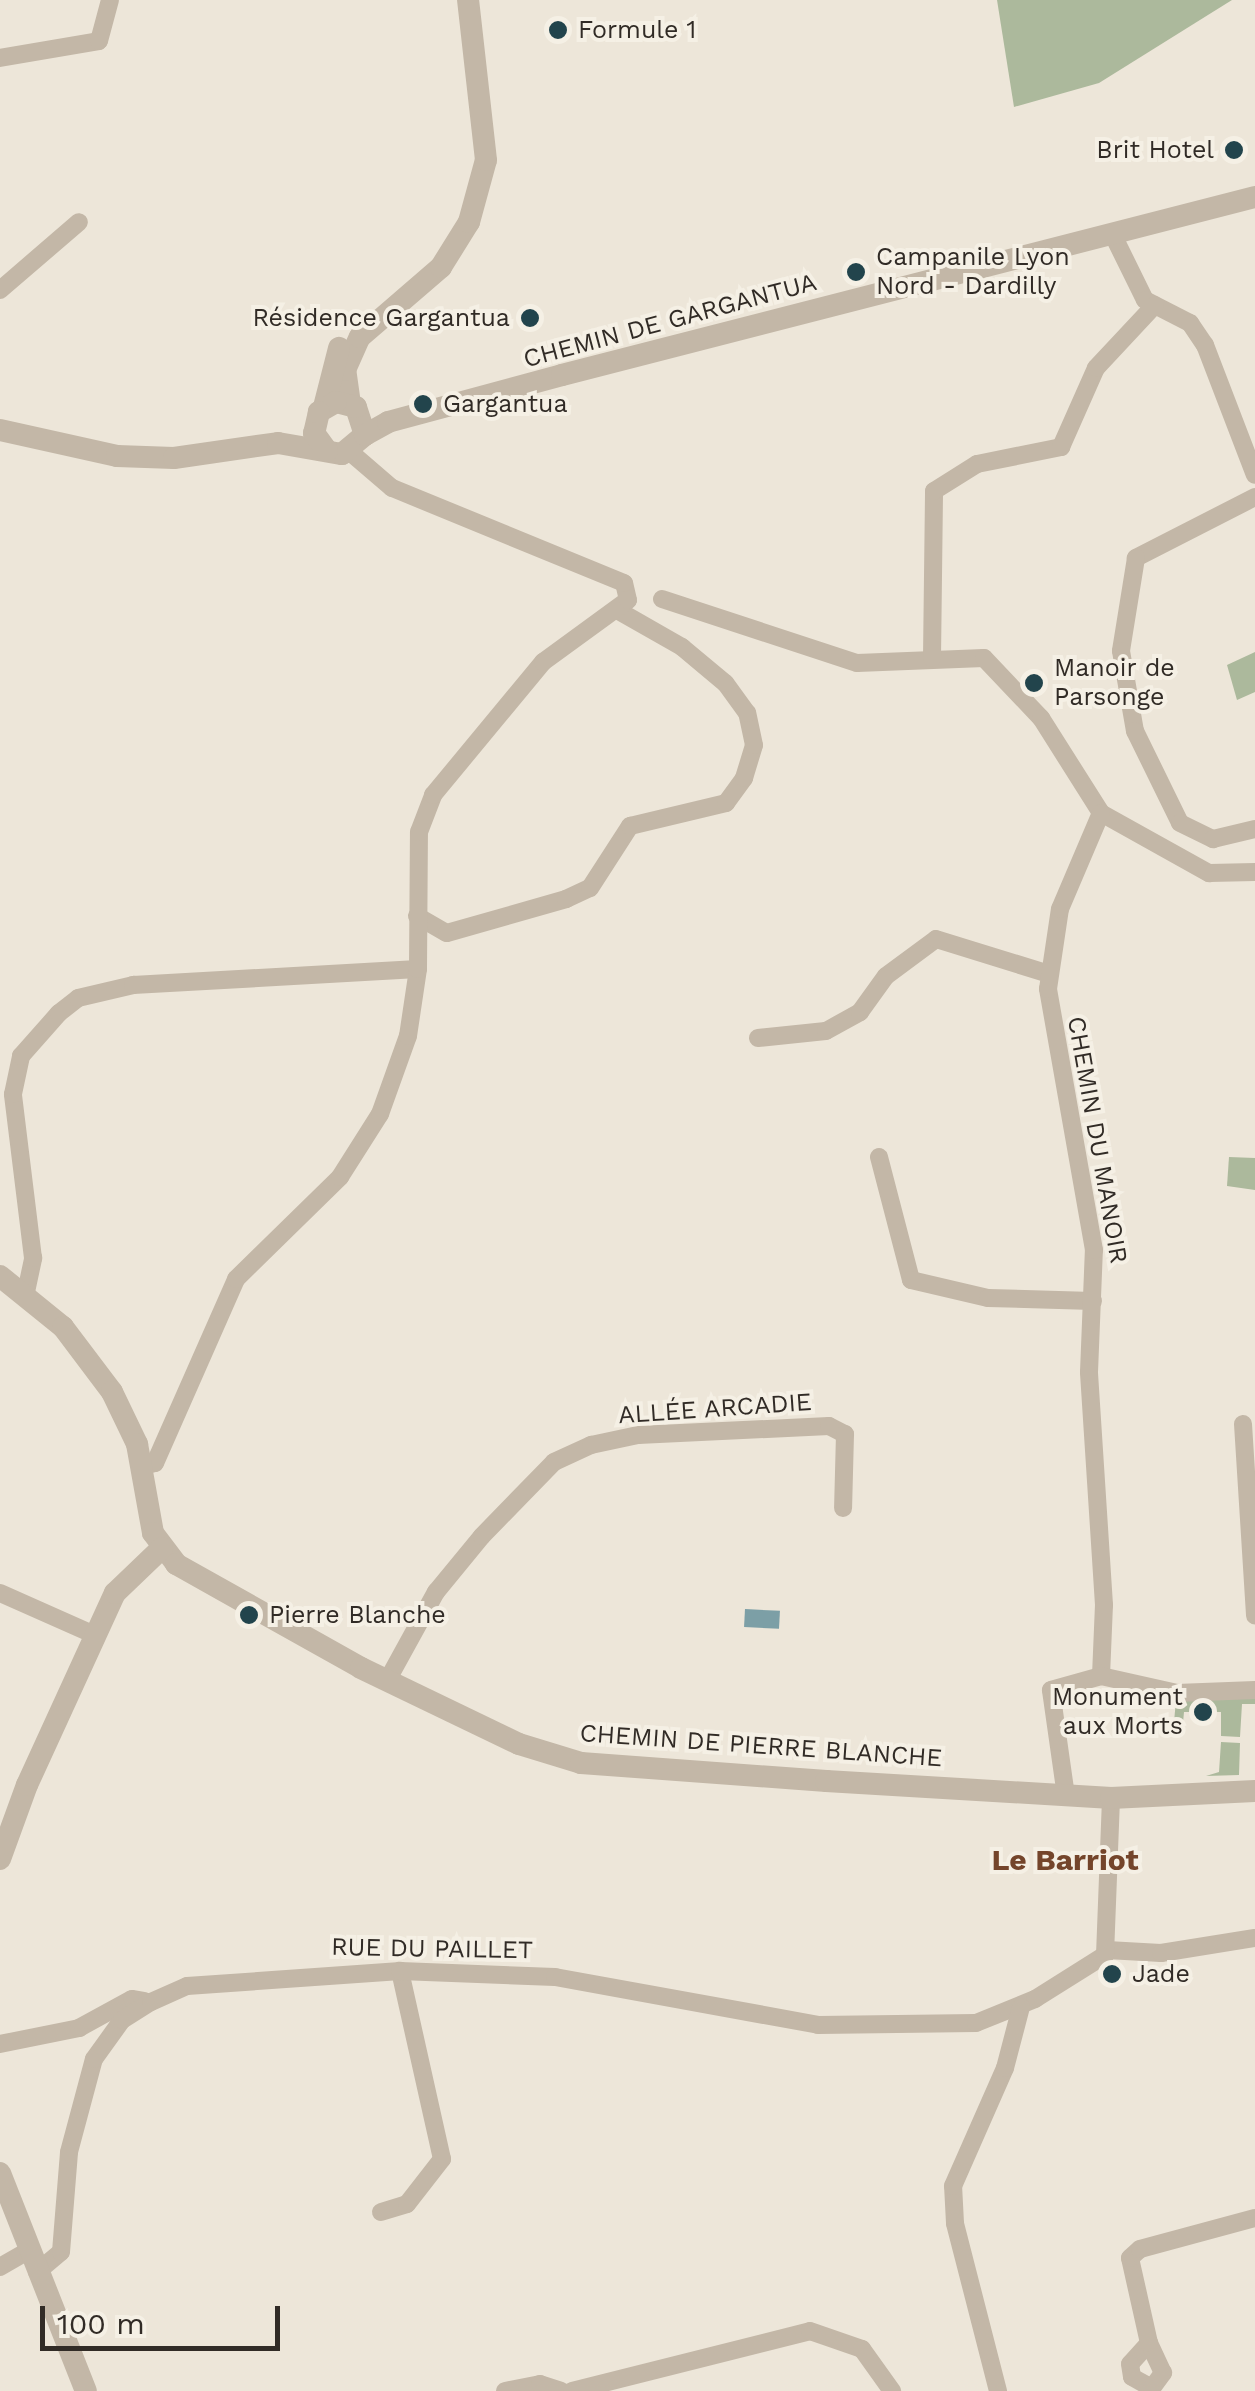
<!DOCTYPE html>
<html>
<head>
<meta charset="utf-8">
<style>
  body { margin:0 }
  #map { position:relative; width:1255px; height:2391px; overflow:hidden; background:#ede6d9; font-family:"Work Sans",sans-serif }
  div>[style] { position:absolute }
  .green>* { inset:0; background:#acb99c }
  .water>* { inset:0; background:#7c9fa6; transform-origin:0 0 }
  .minor>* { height:18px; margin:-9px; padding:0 9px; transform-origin:9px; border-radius:9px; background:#c3b7a7 }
  .tertiary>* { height:22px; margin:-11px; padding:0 11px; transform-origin:11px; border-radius:11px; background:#c3b7a7 }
  .dots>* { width:28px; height:28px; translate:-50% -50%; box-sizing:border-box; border:5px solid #f5f0e5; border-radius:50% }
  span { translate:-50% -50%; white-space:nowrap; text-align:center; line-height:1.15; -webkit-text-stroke:8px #f5f0e5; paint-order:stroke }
  .poi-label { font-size:25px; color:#312b26 }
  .left { translate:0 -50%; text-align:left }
  .right { translate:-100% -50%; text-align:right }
  .street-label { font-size:25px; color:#312b26 }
  .quarter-label { font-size:30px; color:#74452b; font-weight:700 }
  .scale { position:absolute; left:40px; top:2306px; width:240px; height:45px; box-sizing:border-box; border:5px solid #312b26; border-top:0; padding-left:12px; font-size:30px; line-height:35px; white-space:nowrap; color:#312b26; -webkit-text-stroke:8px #f5f0e5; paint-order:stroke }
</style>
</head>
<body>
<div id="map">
  <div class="green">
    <div style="clip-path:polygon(997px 0,1232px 0,1099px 83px,1014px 107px)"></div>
    <div style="clip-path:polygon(1255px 652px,1255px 692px,1237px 700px,1227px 665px)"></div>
    <div style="clip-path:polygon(1229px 1157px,1255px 1158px,1255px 1190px,1227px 1186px)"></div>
    <div style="clip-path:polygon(1255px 1696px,1255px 1704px,1242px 1704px,1240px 1737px,1221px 1736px,1221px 1712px,1184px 1712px,1182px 1734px,1173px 1733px,1176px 1700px)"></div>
    <div style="clip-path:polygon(1221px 1742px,1240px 1743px,1239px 1775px,1206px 1776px,1219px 1772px)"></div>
  </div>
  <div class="water">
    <div style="left:745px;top:1609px;width:35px;height:18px;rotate:3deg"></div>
  </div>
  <div class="minor">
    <div style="left:0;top:58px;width:100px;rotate:-9.7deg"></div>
    <div style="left:99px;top:41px;width:42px;rotate:-75deg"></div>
    <div style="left:1113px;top:235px;width:72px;rotate:63.8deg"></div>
    <div style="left:1145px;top:300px;width:51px;rotate:27.1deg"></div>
    <div style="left:1190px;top:323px;width:27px;rotate:56deg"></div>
    <div style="left:1205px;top:345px;width:139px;rotate:69deg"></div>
    <div style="left:0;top:290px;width:104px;rotate:-40.7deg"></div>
    <div style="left:1255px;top:497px;width:134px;rotate:152.9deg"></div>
    <div style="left:1136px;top:558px;width:94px;rotate:99.2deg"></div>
    <div style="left:1121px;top:651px;width:81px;rotate:80.1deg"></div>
    <div style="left:1135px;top:731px;width:102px;rotate:63.9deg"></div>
    <div style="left:1180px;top:823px;width:37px;rotate:26deg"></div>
    <div style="left:1213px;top:839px;width:43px;rotate:-13.4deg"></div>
    <div style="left:662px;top:599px;width:205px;rotate:18.2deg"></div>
    <div style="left:857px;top:663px;width:127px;rotate:-2.3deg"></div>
    <div style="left:984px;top:658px;width:83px;rotate:46.5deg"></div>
    <div style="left:1041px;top:718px;width:112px;rotate:57.7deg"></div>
    <div style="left:1101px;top:813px;width:124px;rotate:29.1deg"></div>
    <div style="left:1209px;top:873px;width:46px;rotate:-1.2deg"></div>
    <div style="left:932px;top:658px;width:167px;rotate:-89.3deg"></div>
    <div style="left:934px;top:491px;width:51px;rotate:-32.1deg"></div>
    <div style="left:977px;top:464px;width:86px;rotate:-11.4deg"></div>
    <div style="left:1061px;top:447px;width:86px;rotate:-66.1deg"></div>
    <div style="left:1096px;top:368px;width:86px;rotate:-46.9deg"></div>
    <div style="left:417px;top:916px;width:34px;rotate:30deg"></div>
    <div style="left:447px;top:933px;width:124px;rotate:-15.9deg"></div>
    <div style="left:566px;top:899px;width:26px;rotate:-25deg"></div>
    <div style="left:590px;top:888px;width:74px;rotate:-57.2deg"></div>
    <div style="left:630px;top:826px;width:99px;rotate:-13.5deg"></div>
    <div style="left:726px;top:803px;width:31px;rotate:-54deg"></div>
    <div style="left:744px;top:778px;width:34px;rotate:-73deg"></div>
    <div style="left:754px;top:745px;width:33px;rotate:-102deg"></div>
    <div style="left:747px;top:713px;width:37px;rotate:-126deg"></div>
    <div style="left:725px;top:683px;width:56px;rotate:-140.1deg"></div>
    <div style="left:682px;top:647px;width:73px;rotate:-150.3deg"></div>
    <div style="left:758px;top:1038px;width:68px;rotate:-5.9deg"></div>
    <div style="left:826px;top:1031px;width:39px;rotate:-29deg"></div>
    <div style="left:860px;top:1012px;width:44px;rotate:-54.2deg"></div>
    <div style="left:886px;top:976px;width:62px;rotate:-36.5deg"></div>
    <div style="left:936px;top:939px;width:118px;rotate:17.2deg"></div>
    <div style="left:879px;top:1157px;width:127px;rotate:75.4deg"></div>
    <div style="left:911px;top:1280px;width:79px;rotate:13.2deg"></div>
    <div style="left:988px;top:1298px;width:105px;rotate:1.6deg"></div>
    <div style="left:26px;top:1292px;width:35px;rotate:-78deg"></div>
    <div style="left:33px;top:1258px;width:165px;rotate:-97deg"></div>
    <div style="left:13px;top:1094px;width:39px;rotate:-78deg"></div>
    <div style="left:21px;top:1056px;width:57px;rotate:-48.5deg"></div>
    <div style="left:59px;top:1013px;width:24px;rotate:-38deg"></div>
    <div style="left:78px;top:998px;width:57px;rotate:-13.3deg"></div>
    <div style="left:133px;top:985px;width:285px;rotate:-3.2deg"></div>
    <div style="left:1243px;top:1424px;width:192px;rotate:86.4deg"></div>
    <div style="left:143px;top:1466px;width:12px;rotate:-14deg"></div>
    <div style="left:155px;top:1463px;width:201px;rotate:-66.2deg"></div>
    <div style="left:236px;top:1279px;width:146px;rotate:-44.4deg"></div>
    <div style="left:340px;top:1177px;width:75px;rotate:-57.6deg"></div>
    <div style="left:380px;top:1114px;width:83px;rotate:-70.3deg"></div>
    <div style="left:408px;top:1036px;width:68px;rotate:-81.5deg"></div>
    <div style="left:418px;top:969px;width:137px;rotate:-89.6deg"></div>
    <div style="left:419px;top:832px;width:40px;rotate:-69deg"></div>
    <div style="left:433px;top:795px;width:173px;rotate:-50.4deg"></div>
    <div style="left:543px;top:662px;width:105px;rotate:-36.1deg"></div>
    <div style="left:628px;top:600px;width:17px;rotate:-103deg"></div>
    <div style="left:624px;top:583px;width:251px;rotate:-157.7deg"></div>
    <div style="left:392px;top:488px;width:55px;rotate:-139.4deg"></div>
    <div style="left:0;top:1593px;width:104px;rotate:23.9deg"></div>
    <div style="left:1101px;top:1676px;width:71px;rotate:-87.6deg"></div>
    <div style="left:1104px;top:1605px;width:233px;rotate:-93.7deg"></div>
    <div style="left:1089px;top:1372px;width:122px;rotate:-87.7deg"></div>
    <div style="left:1094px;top:1250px;width:265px;rotate:-100deg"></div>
    <div style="left:1048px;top:989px;width:81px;rotate:-81.5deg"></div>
    <div style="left:1060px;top:909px;width:104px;rotate:-66.9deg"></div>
    <div style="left:1101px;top:1676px;width:78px;rotate:12.6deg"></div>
    <div style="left:1177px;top:1693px;width:78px;rotate:-2.2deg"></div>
    <div style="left:387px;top:1681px;width:102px;rotate:-61.2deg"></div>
    <div style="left:436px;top:1592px;width:72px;rotate:-50.6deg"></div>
    <div style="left:482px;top:1536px;width:103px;rotate:-45.8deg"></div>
    <div style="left:554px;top:1462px;width:41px;rotate:-24.7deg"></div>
    <div style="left:591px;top:1445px;width:48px;rotate:-12deg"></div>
    <div style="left:638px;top:1435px;width:191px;rotate:-2.7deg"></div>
    <div style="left:829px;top:1426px;width:18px;rotate:27deg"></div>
    <div style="left:845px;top:1434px;width:74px;rotate:91.5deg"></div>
    <div style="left:1066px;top:1796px;width:107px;rotate:-98.1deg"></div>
    <div style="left:1051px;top:1690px;width:52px;rotate:-15.6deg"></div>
    <div style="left:1107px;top:1950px;width:54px;rotate:3.2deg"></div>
    <div style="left:1161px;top:1953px;width:95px;rotate:-9.1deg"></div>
    <div style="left:0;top:2044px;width:81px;rotate:-11.4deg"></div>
    <div style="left:79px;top:2028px;width:60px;rotate:-28.7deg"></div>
    <div style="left:132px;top:1999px;width:13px;rotate:9deg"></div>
    <div style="left:381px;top:2212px;width:27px;rotate:-17deg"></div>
    <div style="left:407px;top:2204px;width:57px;rotate:-52.1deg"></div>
    <div style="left:442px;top:2159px;width:193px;rotate:-102.6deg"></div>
    <div style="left:0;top:2267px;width:34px;rotate:-30deg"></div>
    <div style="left:37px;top:2272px;width:31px;rotate:-40deg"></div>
    <div style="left:61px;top:2252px;width:100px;rotate:-85.4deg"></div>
    <div style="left:69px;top:2152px;width:96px;rotate:-75deg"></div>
    <div style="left:94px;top:2059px;width:48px;rotate:-54.3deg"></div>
    <div style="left:122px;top:2020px;width:34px;rotate:-32deg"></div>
    <div style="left:151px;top:2002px;width:39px;rotate:-24deg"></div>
    <div style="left:187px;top:1986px;width:214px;rotate:-4deg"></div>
    <div style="left:400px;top:1971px;width:155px;rotate:2.2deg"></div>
    <div style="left:555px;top:1977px;width:267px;rotate:10.3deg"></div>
    <div style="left:818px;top:2025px;width:158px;rotate:-0.7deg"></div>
    <div style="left:976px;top:2023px;width:64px;rotate:-22.1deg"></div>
    <div style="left:1035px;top:1999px;width:83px;rotate:-32.2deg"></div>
    <div style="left:1105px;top:1955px;width:157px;rotate:-87.8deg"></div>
    <div style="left:1149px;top:2343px;width:28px;rotate:132deg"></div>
    <div style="left:1130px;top:2364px;width:13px;rotate:81deg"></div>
    <div style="left:1132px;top:2377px;width:23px;rotate:29deg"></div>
    <div style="left:1152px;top:2388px;width:19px;rotate:-54deg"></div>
    <div style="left:1163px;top:2373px;width:33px;rotate:-115deg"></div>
    <div style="left:1149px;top:2343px;width:87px;rotate:-102.6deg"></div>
    <div style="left:1130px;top:2258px;width:13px;rotate:-42deg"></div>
    <div style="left:1140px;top:2249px;width:119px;rotate:-15.1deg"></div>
    <div style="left:505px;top:2391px;width:36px;rotate:-11deg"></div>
    <div style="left:540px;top:2384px;width:22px;rotate:18deg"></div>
    <div style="left:572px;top:2391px;width:245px;rotate:-14.1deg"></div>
    <div style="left:810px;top:2331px;width:55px;rotate:19.1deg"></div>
    <div style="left:862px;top:2349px;width:52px;rotate:54.5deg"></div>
    <div style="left:998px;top:2391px;width:173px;rotate:-104.4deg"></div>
    <div style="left:955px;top:2223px;width:37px;rotate:-93deg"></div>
    <div style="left:953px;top:2186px;width:129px;rotate:-66.2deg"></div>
    <div style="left:1005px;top:2068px;width:63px;rotate:-75.3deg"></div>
  </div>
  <div class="tertiary">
    <div style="left:350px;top:404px;width:34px;rotate:-98deg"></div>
    <div style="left:345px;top:370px;width:36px;rotate:-66deg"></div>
    <div style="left:360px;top:337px;width:107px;rotate:-40.8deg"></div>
    <div style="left:441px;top:267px;width:53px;rotate:-58.1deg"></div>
    <div style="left:469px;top:222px;width:64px;rotate:-74.7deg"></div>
    <div style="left:486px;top:160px;width:161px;rotate:-96.4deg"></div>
    <div style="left:324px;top:407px;width:61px;rotate:-75.7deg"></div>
    <div style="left:0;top:430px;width:120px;rotate:12.5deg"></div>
    <div style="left:117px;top:456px;width:57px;rotate:2deg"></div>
    <div style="left:174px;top:458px;width:105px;rotate:-8.2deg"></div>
    <div style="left:278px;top:443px;width:65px;rotate:9.8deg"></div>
    <div style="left:342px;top:454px;width:30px;rotate:-40deg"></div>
    <div style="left:365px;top:435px;width:29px;rotate:-108deg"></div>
    <div style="left:356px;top:407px;width:21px;rotate:-166deg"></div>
    <div style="left:336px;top:402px;width:20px;rotate:150deg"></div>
    <div style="left:319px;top:412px;width:22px;rotate:103deg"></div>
    <div style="left:314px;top:433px;width:22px;rotate:54deg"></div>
    <div style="left:365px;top:435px;width:26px;rotate:-29deg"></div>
    <div style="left:388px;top:422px;width:180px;rotate:-15.1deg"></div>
    <div style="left:562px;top:375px;width:715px;rotate:-14.41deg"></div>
    <div style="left:0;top:1276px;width:81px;rotate:39deg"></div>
    <div style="left:63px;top:1327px;width:81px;rotate:53deg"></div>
    <div style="left:112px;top:1392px;width:58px;rotate:64.3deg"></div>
    <div style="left:137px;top:1444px;width:90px;rotate:79.8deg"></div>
    <div style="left:153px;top:1533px;width:39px;rotate:53deg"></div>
    <div style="left:176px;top:1564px;width:212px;rotate:29.3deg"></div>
    <div style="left:361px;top:1668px;width:175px;rotate:25.7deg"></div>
    <div style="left:519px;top:1744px;width:65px;rotate:17deg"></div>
    <div style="left:581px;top:1763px;width:246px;rotate:4.2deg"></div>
    <div style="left:826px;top:1781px;width:286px;rotate:3.4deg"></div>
    <div style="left:1111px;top:1798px;width:144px;rotate:-2.8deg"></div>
    <div style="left:0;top:1859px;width:79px;rotate:-70deg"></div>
    <div style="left:27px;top:1785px;width:211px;rotate:-65.4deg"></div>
    <div style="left:115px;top:1593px;width:65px;rotate:-43.8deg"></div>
    <div style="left:0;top:2173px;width:234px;rotate:68.5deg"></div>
  </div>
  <div class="dots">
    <div style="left:558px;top:30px;background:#22444c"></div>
    <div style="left:1234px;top:150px;background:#22444c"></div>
    <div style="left:856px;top:272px;background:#22444c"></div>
    <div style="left:530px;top:318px;background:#22444c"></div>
    <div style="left:423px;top:404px;background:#22444c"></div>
    <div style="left:1034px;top:683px;background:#22444c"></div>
    <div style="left:249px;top:1615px;background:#22444c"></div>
    <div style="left:1203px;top:1712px;background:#22444c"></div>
    <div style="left:1112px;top:1974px;background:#22444c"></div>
  </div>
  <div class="poi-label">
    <span class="left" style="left:578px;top:30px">Formule 1</span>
    <span class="right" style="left:1214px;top:150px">Brit Hotel</span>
    <span class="left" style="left:876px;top:272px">Campanile Lyon<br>Nord - Dardilly</span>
    <span class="right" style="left:510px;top:318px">Résidence Gargantua</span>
    <span class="left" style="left:443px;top:404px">Gargantua</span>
    <span class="left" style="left:1054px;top:683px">Manoir de<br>Parsonge</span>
    <span class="left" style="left:269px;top:1615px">Pierre Blanche</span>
    <span class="right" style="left:1183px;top:1712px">Monument<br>aux Morts</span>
    <span class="left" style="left:1132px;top:1974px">Jade</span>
  </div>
  <div class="street-label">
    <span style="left:670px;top:321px;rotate:-15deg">CHEMIN DE GARGANTUA</span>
    <span style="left:1097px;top:1140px;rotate:80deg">CHEMIN DU MANOIR</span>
    <span style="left:715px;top:1409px;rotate:-4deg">ALLÉE ARCADIE</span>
    <span style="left:761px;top:1746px;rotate:4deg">CHEMIN DE PIERRE BLANCHE</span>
    <span style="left:432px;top:1949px;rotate:1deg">RUE DU PAILLET</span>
  </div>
  <div class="quarter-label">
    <span style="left:1065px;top:1860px">Le Barriot</span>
  </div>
  <div class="scale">100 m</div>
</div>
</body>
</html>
